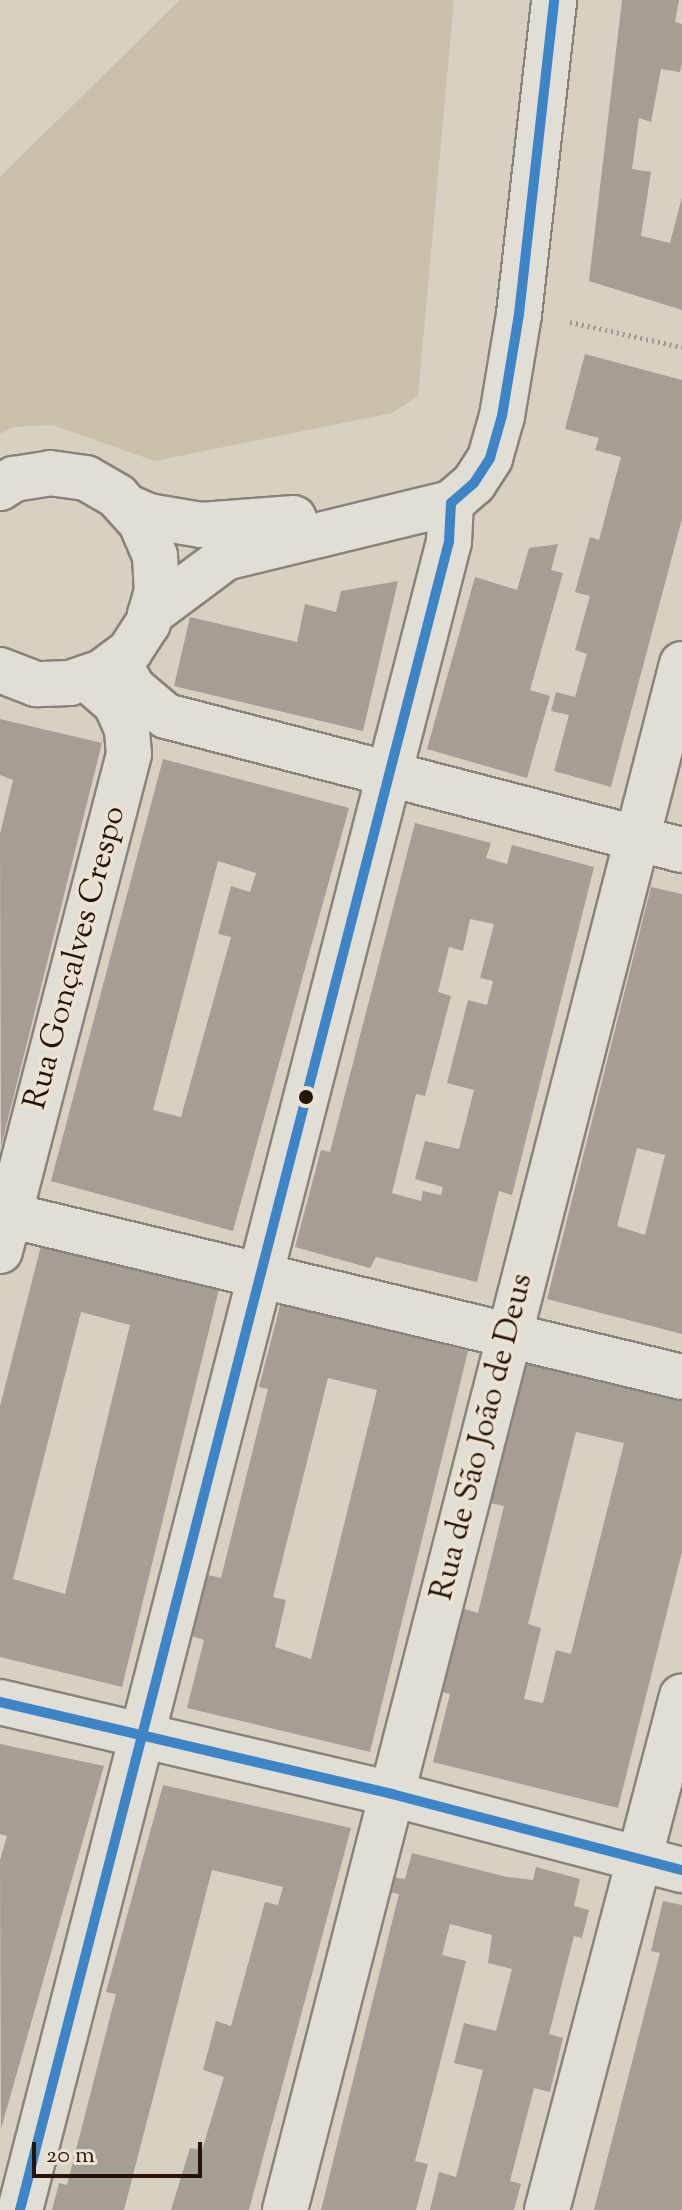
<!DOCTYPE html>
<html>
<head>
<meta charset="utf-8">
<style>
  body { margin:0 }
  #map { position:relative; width:682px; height:2210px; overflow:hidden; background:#d8d0c1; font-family:"Sorts Mill Goudy",serif }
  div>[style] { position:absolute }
  .green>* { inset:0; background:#cbc0ac }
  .building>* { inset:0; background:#a59e94 }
  .path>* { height:5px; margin-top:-2.5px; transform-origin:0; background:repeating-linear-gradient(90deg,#9d9992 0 2px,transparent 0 6px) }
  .roads { filter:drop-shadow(2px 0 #898379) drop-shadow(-2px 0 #898379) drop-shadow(0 2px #898379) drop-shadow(0 -2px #898379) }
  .minor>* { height:44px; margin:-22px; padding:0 22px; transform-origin:22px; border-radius:22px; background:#e1ded6 }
  .tertiary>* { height:44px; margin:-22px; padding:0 22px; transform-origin:22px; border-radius:22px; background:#e1ded6 }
  .bus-1>* { height:10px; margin:-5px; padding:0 5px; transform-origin:5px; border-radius:5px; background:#3d85c6 }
  .dots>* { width:22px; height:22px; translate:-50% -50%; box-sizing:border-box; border:4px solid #ece2d1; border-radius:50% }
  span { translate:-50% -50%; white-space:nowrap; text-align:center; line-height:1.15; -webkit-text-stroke:7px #ece2d1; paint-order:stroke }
  .street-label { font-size:32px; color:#241508 }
  .scale { position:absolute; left:32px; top:2142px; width:170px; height:36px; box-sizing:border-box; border:4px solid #241508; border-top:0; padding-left:10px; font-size:24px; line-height:28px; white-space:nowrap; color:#241508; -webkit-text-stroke:6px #ece2d1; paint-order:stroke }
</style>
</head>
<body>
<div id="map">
  <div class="green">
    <div style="clip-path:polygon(180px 0,454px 0,418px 396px,392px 413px,155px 461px,52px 425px,13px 427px,0 434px,0 177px)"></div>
  </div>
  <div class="building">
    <div style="clip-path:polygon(622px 0,679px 0,675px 22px,682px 24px,682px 63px,680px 72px,661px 69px,651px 122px,639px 118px,632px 169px,651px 172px,641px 236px,670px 243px,682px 197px,682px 310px,589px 281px)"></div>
    <div style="clip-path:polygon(585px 354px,682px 380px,682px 519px,611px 787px,554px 771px,569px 715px,551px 711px,556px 692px,575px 697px,587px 654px,575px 650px,590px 596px,575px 592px,590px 537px,599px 540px,621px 457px,595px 450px,599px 438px,565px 429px)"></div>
    <div style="clip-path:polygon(558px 544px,551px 570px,563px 573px,530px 690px,550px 696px,527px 778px,427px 749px,475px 577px,517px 590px,529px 548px)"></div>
    <div style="clip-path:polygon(398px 581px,363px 731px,174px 686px,190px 617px,297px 642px,305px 604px,336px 612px,341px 591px)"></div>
    <div style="clip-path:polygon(0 719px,102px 743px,1px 1147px,0 834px,13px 780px,0 775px)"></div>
    <div style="clip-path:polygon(evenodd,163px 759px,349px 808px,233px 1231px,51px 1181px,163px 759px,218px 861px,256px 873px,250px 892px,231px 886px,218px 934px,231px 937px,181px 1117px,153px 1110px,218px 861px)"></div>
    <div style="clip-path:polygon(evenodd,415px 823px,491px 843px,486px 858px,507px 864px,512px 845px,594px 867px,512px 1195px,499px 1191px,477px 1282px,376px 1257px,370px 1268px,295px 1247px,321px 1150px,330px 1152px,415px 823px,470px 919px,494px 924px,480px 978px,493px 981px,487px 1005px,468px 1000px,447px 1083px,474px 1090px,459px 1149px,425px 1141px,415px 1179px,443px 1187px,441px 1195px,423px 1191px,421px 1201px,392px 1193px,416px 1094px,425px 1096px,451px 996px,438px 992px,449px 947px,463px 951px,470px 919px)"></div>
    <div style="clip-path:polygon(evenodd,651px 887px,682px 894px,682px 1334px,547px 1299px,651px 887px,637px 1148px,665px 1155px,645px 1235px,617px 1226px,637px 1148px)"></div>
    <div style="clip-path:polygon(evenodd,42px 1242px,220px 1285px,122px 1687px,0 1657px,0 1406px,42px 1242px,81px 1312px,130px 1325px,65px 1594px,13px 1579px,81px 1312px)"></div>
    <div style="clip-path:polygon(evenodd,281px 1302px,468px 1351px,370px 1752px,187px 1708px,204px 1640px,192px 1636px,208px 1575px,221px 1578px,268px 1389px,259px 1387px,281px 1302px,328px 1378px,377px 1390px,311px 1659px,275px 1647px,286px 1600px,273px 1597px,328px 1378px)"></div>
    <div style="clip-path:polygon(evenodd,527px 1354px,682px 1392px,682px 1552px,618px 1808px,433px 1762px,450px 1694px,437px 1691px,458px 1607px,478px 1613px,504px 1506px,490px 1503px,527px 1354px,576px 1432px,624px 1443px,571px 1654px,556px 1650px,543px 1703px,524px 1699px,541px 1628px,528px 1624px,576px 1432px)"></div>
    <div style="clip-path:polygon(0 1744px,104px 1766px,1px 2129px,0 1860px,7px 1836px,0 1834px)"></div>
    <div style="clip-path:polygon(163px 1785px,351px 1828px,249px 2210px,171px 2210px,190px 2148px,202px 2150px,224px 2077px,203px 2070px,216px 2021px,231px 2026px,265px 1902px,278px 1905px,283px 1887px,212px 1870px,124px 2210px,52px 2210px,59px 2183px,67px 2185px,116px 1994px,106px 1992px)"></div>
    <div style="clip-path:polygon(412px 1853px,507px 1877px,533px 1880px,536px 1867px,580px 1879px,574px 1906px,589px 1910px,582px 1938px,574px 1936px,549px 2034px,563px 2038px,550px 2092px,534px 2088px,510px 2181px,521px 2184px,514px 2210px,430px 2210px,439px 2172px,456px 2177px,483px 2070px,454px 2063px,464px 2023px,496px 2031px,512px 1969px,488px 1963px,492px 1935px,450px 1924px,442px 1955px,466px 1961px,415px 2161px,428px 2164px,416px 2210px,321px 2210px,399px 1894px,388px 1892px,392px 1877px,405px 1879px)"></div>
    <div style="clip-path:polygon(663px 1901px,682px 1905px,682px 2210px,594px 2210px,660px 1953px,651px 1951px)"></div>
  </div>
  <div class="path">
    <div style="left:570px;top:322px;width:115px;rotate:12.6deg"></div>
  </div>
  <div class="roads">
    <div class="minor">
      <div style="left:117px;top:661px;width:33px;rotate:59deg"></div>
      <div style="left:134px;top:689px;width:42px;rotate:40.2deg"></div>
      <div style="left:166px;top:716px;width:533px;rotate:14.56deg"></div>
      <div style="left:0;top:1213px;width:701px;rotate:13.52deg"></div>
      <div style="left:0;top:1251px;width:513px;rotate:-75.45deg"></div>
      <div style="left:129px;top:754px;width:25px;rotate:-95deg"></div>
      <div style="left:127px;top:729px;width:27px;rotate:-114deg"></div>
      <div style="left:116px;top:704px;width:40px;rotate:-139deg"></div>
      <div style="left:0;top:1702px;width:403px;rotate:13.2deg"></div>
      <div style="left:392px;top:1794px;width:300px;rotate:14.7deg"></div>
      <div style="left:20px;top:2210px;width:1723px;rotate:-75.58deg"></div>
      <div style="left:449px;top:541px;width:38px;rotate:-87deg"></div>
      <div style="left:285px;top:2210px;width:1596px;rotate:-75.6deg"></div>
      <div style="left:547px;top:2210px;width:531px;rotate:-75.28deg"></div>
    </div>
    <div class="tertiary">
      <div style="left:0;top:488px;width:17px;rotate:-33deg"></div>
      <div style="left:14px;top:479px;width:36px;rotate:-9deg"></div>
      <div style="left:50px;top:473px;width:36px;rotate:8deg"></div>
      <div style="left:86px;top:478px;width:36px;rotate:30deg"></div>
      <div style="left:117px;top:496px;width:36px;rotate:48deg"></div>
      <div style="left:141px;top:523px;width:36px;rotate:67deg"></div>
      <div style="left:155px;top:556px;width:34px;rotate:87deg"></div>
      <div style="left:157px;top:590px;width:34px;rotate:105deg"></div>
      <div style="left:148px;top:623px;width:33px;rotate:123deg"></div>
      <div style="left:130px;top:651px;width:35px;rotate:143deg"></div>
      <div style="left:102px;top:672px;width:34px;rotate:161deg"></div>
      <div style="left:70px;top:683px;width:34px;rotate:178deg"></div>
      <div style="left:36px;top:684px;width:39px;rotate:-159deg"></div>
      <div style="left:128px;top:507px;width:22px;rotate:24deg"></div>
      <div style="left:148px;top:516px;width:54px;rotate:9.6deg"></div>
      <div style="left:201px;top:525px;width:93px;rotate:-4.3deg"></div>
      <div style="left:150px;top:614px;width:94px;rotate:-36.7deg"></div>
      <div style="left:225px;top:558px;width:233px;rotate:-13.7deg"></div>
      <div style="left:451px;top:503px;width:30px;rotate:-41deg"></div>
      <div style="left:474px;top:483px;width:30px;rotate:-57deg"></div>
      <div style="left:490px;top:458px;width:44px;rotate:-74.1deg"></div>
      <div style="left:502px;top:416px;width:103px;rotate:-80.5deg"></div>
      <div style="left:519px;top:314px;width:316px;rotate:-83.6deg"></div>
    </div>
  </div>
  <div class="bus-1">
    <div style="left:0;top:1702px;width:403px;rotate:13.2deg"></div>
    <div style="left:392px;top:1794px;width:300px;rotate:14.7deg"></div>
    <div style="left:20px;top:2210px;width:1723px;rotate:-75.58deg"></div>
    <div style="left:449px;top:541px;width:38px;rotate:-87deg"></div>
    <div style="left:451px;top:503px;width:30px;rotate:-41deg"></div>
    <div style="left:474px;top:483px;width:30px;rotate:-57deg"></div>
    <div style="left:490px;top:458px;width:44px;rotate:-74.1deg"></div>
    <div style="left:502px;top:416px;width:103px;rotate:-80.5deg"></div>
    <div style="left:519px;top:314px;width:316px;rotate:-83.6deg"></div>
  </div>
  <div class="dots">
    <div style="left:306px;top:1097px;background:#241508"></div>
  </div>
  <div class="street-label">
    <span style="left:76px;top:958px;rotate:-75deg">Rua Gonçalves Crespo</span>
    <span style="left:483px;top:1437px;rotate:-76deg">Rua de São João de Deus</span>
  </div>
  <div class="scale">20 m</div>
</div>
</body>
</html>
